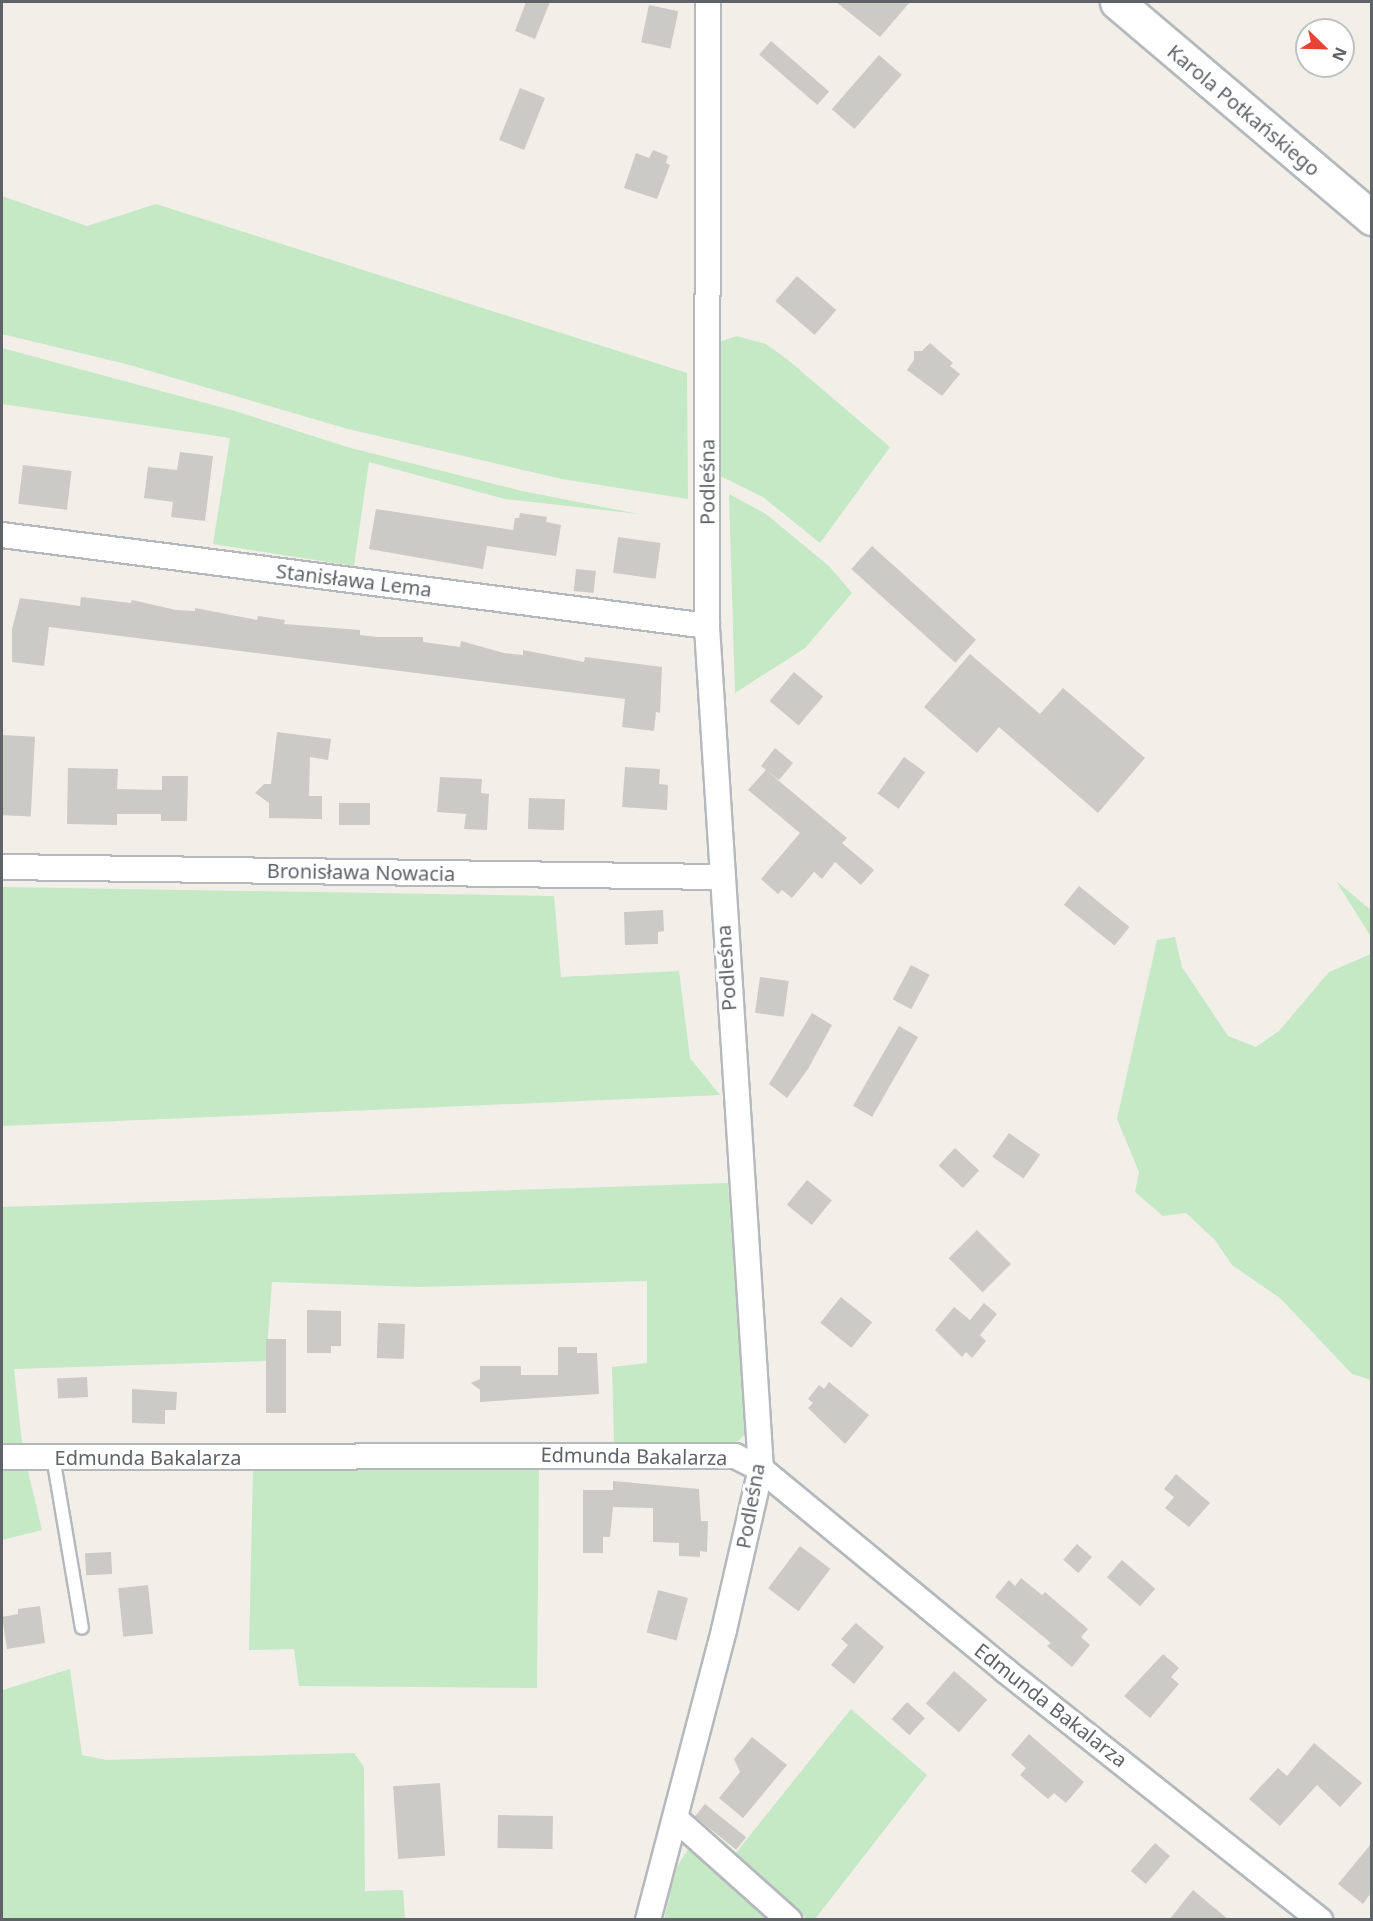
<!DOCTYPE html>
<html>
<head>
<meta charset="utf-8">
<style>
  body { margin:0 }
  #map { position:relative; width:1373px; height:1921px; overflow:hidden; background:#f1efe8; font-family:"Noto Sans",sans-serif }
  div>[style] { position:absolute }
  .green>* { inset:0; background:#c5e8c5 }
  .building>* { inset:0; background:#cccac5; transform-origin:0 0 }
  .roads { filter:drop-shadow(2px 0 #b5b8bc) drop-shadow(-2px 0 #b5b8bc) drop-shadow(0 2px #b5b8bc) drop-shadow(0 -2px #b5b8bc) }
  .lane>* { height:12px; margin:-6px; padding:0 6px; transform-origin:6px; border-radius:6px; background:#fff }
  .street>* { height:24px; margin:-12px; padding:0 12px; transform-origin:12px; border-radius:12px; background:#fff }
  .secondary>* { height:33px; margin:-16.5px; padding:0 16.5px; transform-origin:16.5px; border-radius:16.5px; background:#fff }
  span { translate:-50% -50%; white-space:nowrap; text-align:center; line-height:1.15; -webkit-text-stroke:6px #fff; paint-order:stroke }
  .street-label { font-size:20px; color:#5f6368 }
  .frame { position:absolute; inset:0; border:3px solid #5f6368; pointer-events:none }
  .north { position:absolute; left:1295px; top:18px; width:60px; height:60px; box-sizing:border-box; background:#fff; border:2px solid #bfc1c3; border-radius:50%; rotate:113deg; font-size:16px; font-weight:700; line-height:24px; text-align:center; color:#5f6368 }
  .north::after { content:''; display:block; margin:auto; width:21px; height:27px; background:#ea4335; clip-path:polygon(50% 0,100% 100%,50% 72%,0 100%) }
</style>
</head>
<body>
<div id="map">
  <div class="green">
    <div style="clip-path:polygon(2px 196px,87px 226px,156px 204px,687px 373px,688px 499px,562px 479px,348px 429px,126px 364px,2px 334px)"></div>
    <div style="clip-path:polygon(737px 336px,766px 344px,788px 360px,890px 447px,820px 543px,763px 497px,720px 476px,719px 342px)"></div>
    <div style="clip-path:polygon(2px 348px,235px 411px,347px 447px,522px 491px,639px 514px,505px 499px,369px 462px,354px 566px,213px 544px,230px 438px,2px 404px)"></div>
    <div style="clip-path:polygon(729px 494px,766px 514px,830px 567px,852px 593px,805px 648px,735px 693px)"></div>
    <div style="clip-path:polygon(1336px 881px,1371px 910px,1371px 937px)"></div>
    <div style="clip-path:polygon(2px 887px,554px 896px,561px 977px,679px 971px,690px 1058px,720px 1095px,2px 1126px)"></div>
    <div style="clip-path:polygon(1175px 937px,1182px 967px,1228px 1036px,1256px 1047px,1279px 1031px,1329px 972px,1371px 954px,1371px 1380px,1352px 1374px,1281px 1299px,1232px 1265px,1215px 1240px,1186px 1213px,1163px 1216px,1135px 1192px,1139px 1172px,1117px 1119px,1157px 940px)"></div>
    <div style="clip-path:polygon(728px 1183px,746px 1433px,737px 1442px,614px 1443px,612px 1367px,647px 1363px,647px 1281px,419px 1287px,272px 1282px,266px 1361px,14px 1369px,22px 1443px,2px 1444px,2px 1207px)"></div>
    <div style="clip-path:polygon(2px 1466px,27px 1467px,42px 1530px,2px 1540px)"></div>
    <div style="clip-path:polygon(539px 1466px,537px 1688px,299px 1686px,294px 1649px,249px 1650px,253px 1469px)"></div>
    <div style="clip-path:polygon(70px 1669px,82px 1755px,106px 1760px,354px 1753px,364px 1767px,365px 1891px,403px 1890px,405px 1919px,2px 1919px,2px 1679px,3px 1690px)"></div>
    <div style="clip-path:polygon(851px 1709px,927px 1775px,815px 1919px,807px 1919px,731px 1859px)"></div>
    <div style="clip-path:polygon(689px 1848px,699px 1853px,777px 1920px,664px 1920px,674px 1871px)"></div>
  </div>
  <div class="building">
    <div style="clip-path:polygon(526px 2px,550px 2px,535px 39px,515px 31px)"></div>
    <div style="clip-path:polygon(836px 2px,910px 2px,880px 37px)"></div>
    <div style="left:649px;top:5px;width:30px;height:38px;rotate:12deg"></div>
    <div style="left:771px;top:41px;width:77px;height:18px;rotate:41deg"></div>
    <div style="left:879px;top:55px;width:30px;height:72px;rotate:41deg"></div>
    <div style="left:520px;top:88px;width:27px;height:56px;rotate:22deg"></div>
    <div style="clip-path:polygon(653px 150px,668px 156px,666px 163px,670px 165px,657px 199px,624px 188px,636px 153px,649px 158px)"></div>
    <div style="left:797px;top:276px;width:52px;height:33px;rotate:41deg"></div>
    <div style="clip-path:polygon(930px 343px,953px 363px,950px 366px,960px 374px,942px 396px,907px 370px,914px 360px,914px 351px,922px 351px)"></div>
    <div style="clip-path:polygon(180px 452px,213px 456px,205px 521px,171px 517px,173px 502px,144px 498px,148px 467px,177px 470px)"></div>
    <div style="left:23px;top:465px;width:49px;height:39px;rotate:7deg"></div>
    <div style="clip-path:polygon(376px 509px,513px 530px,515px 518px,519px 518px,520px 513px,547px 517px,546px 522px,561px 525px,556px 556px,487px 546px,483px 569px,369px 549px)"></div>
    <div style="left:618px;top:537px;width:43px;height:36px;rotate:8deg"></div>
    <div style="left:872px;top:546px;width:140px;height:31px;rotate:42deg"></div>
    <div style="left:576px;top:569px;width:20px;height:22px;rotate:6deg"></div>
    <div style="clip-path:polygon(81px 597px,131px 603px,132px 600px,176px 610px,195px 611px,195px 608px,257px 620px,258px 616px,285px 620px,284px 624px,360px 630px,360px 635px,377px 637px,423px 637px,423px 642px,460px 647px,461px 641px,504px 653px,523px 655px,523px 650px,584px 662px,585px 657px,662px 667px,660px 713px,656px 712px,654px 731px,622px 727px,625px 699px,49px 627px,44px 666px,12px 662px,12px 629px,20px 598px,80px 606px)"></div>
    <div style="clip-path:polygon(970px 654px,1040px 714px,1063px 688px,1145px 758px,1098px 813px,999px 727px,977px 753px,924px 707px)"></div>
    <div style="left:794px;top:672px;width:38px;height:38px;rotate:40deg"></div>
    <div style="clip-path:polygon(277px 732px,331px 739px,328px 760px,310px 757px,309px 796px,322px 796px,322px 819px,269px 818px,269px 803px,255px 793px,264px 784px,271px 784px)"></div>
    <div style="left:2px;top:735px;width:33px;height:80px;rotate:3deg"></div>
    <div style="clip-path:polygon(775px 748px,793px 763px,779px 780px,767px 771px,847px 838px,842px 843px,874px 870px,861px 885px,835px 862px,822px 879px,814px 872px,792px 898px,782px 890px,778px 894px,761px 879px,800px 833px,748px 790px,766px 770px,761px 766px)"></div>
    <div style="left:904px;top:757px;width:26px;height:45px;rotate:36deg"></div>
    <div style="clip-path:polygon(625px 767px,660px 769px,659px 784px,668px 785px,667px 810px,622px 807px)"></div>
    <div style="clip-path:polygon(68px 768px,118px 769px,117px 789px,162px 790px,162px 776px,188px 776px,187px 821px,161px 821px,161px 814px,117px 814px,117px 825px,67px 824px)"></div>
    <div style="clip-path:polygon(440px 777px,482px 779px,481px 793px,489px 794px,487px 830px,464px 829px,466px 814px,437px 812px)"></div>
    <div style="left:529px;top:798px;width:36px;height:31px;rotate:2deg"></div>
    <div style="left:339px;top:803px;width:31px;height:22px"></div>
    <div style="left:1079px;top:886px;width:65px;height:24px;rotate:39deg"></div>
    <div style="clip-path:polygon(663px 910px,664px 931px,658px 932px,658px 944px,625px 945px,624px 912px)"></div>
    <div style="left:911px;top:965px;width:21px;height:39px;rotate:28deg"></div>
    <div style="left:760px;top:977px;width:29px;height:36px;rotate:8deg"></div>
    <div style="clip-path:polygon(812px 1013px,832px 1025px,808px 1069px,787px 1098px,769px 1084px)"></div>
    <div style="left:899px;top:1026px;width:22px;height:92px;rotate:30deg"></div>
    <div style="left:1009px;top:1133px;width:38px;height:29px;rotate:35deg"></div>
    <div style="left:955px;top:1148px;width:33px;height:24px;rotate:43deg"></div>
    <div style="left:807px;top:1180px;width:32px;height:32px;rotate:39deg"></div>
    <div style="left:977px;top:1230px;width:48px;height:40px;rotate:45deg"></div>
    <div style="left:841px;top:1297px;width:40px;height:33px;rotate:39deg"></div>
    <div style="clip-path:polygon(984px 1303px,997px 1314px,980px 1335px,986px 1341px,972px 1358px,966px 1352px,962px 1357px,935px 1330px,954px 1307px,970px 1320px)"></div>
    <div style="clip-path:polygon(307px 1310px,341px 1311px,341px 1346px,331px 1346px,331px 1353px,307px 1353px)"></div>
    <div style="left:378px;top:1323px;width:27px;height:35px;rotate:2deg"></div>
    <div style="left:266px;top:1339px;width:20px;height:74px"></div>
    <div style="clip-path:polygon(558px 1347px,577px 1347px,577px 1353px,597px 1353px,599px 1394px,480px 1402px,480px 1390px,471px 1383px,480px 1379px,480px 1366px,521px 1366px,521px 1375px,558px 1375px)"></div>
    <div style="left:87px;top:1377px;width:20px;height:30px;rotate:87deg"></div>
    <div style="clip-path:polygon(829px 1382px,869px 1415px,845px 1444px,808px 1408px,813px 1403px,808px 1399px,819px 1385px,824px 1389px)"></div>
    <div style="clip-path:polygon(132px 1389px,177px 1392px,176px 1410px,165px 1410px,165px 1424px,132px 1423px)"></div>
    <div style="clip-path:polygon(1176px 1474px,1210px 1503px,1189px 1527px,1165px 1508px,1174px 1497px,1164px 1489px)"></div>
    <div style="clip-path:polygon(613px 1481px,699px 1489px,701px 1521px,708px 1521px,707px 1552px,700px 1551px,700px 1557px,679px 1556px,679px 1543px,653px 1542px,653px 1508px,613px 1507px,610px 1537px,603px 1537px,603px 1553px,583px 1553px,583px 1490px,613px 1490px,613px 1502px)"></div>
    <div style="left:1077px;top:1544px;width:20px;height:21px;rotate:41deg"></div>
    <div style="left:800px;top:1546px;width:38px;height:53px;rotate:37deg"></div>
    <div style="left:111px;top:1552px;width:22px;height:26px;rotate:87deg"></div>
    <div style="left:1122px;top:1560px;width:44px;height:23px;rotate:41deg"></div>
    <div style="clip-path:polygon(1021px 1578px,1042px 1595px,1045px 1592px,1088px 1629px,1081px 1637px,1090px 1645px,1072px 1667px,1047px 1646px,1051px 1643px,995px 1597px,1009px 1580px,1015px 1586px)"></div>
    <div style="left:148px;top:1585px;width:49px;height:30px;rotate:84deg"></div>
    <div style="left:658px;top:1590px;width:31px;height:44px;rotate:15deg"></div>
    <div style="clip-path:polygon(40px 1606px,45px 1643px,7px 1649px,2px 1617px,18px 1614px,18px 1609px)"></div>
    <div style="clip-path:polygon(856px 1623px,884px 1647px,854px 1684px,831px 1665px,848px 1645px,841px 1639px)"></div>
    <div style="clip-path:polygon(1163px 1654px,1179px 1668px,1171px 1677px,1179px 1684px,1150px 1718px,1124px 1696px)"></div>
    <div style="left:954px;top:1671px;width:44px;height:43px;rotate:41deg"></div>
    <div style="left:907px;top:1702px;width:24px;height:23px;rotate:42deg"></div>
    <div style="clip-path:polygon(1029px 1734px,1084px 1782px,1066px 1803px,1054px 1793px,1048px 1799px,1020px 1775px,1026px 1768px,1011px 1755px)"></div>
    <div style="clip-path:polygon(752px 1737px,787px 1765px,743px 1818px,719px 1798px,740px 1772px,734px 1759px)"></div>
    <div style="clip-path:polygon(1314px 1743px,1362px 1783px,1340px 1807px,1317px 1785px,1280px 1826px,1249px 1799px,1278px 1768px,1287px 1776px)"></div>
    <div style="left:440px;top:1783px;width:73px;height:47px;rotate:86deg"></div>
    <div style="left:705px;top:1804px;width:53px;height:16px;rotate:39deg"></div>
    <div style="left:498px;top:1815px;width:55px;height:33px;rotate:1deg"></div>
    <div style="left:1155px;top:1843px;width:20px;height:37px;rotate:41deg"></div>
    <div style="clip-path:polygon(1371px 1844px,1371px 1893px,1363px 1904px,1338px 1884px)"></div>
    <div style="clip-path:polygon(1193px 1890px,1229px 1920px,1169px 1920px)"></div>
  </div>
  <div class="roads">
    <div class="lane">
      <div style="left:53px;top:1457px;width:173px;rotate:80.4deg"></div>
    </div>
    <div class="street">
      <div style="left:2px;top:535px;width:711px;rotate:7.35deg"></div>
      <div style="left:2px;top:867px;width:718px;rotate:0.8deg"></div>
      <div style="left:2px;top:1457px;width:733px;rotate:-0.08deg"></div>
      <div style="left:735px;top:1456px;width:29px;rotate:27deg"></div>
      <div style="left:761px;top:1469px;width:318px;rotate:39.5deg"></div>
      <div style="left:1006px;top:1671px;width:401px;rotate:38.4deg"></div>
      <div style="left:676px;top:1819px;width:152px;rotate:41.8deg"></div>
      <div style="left:648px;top:1920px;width:300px;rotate:-75.3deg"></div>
      <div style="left:724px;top:1630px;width:165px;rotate:-77.1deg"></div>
      <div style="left:761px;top:1469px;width:845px;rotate:-93.67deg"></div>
      <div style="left:707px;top:626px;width:624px;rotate:-89.91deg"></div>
    </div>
    <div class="secondary">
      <div style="left:1117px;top:2px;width:334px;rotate:40.3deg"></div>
    </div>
  </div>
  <div class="street-label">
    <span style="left:1244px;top:110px;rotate:40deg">Karola Potkańskiego</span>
    <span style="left:707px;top:482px;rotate:-90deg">Podleśna</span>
    <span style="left:354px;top:580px;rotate:7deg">Stanisława Lema</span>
    <span style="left:361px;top:872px;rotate:1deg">Bronisława Nowacia</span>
    <span style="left:726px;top:968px;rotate:-94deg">Podleśna</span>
    <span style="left:634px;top:1456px;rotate:1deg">Edmunda Bakalarza</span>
    <span style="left:148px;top:1457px">Edmunda Bakalarza</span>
    <span style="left:750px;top:1506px;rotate:-80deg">Podleśna</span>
    <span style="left:1051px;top:1705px;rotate:38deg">Edmunda Bakalarza</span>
  </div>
  <div class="frame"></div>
  <div class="north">N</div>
</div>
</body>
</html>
